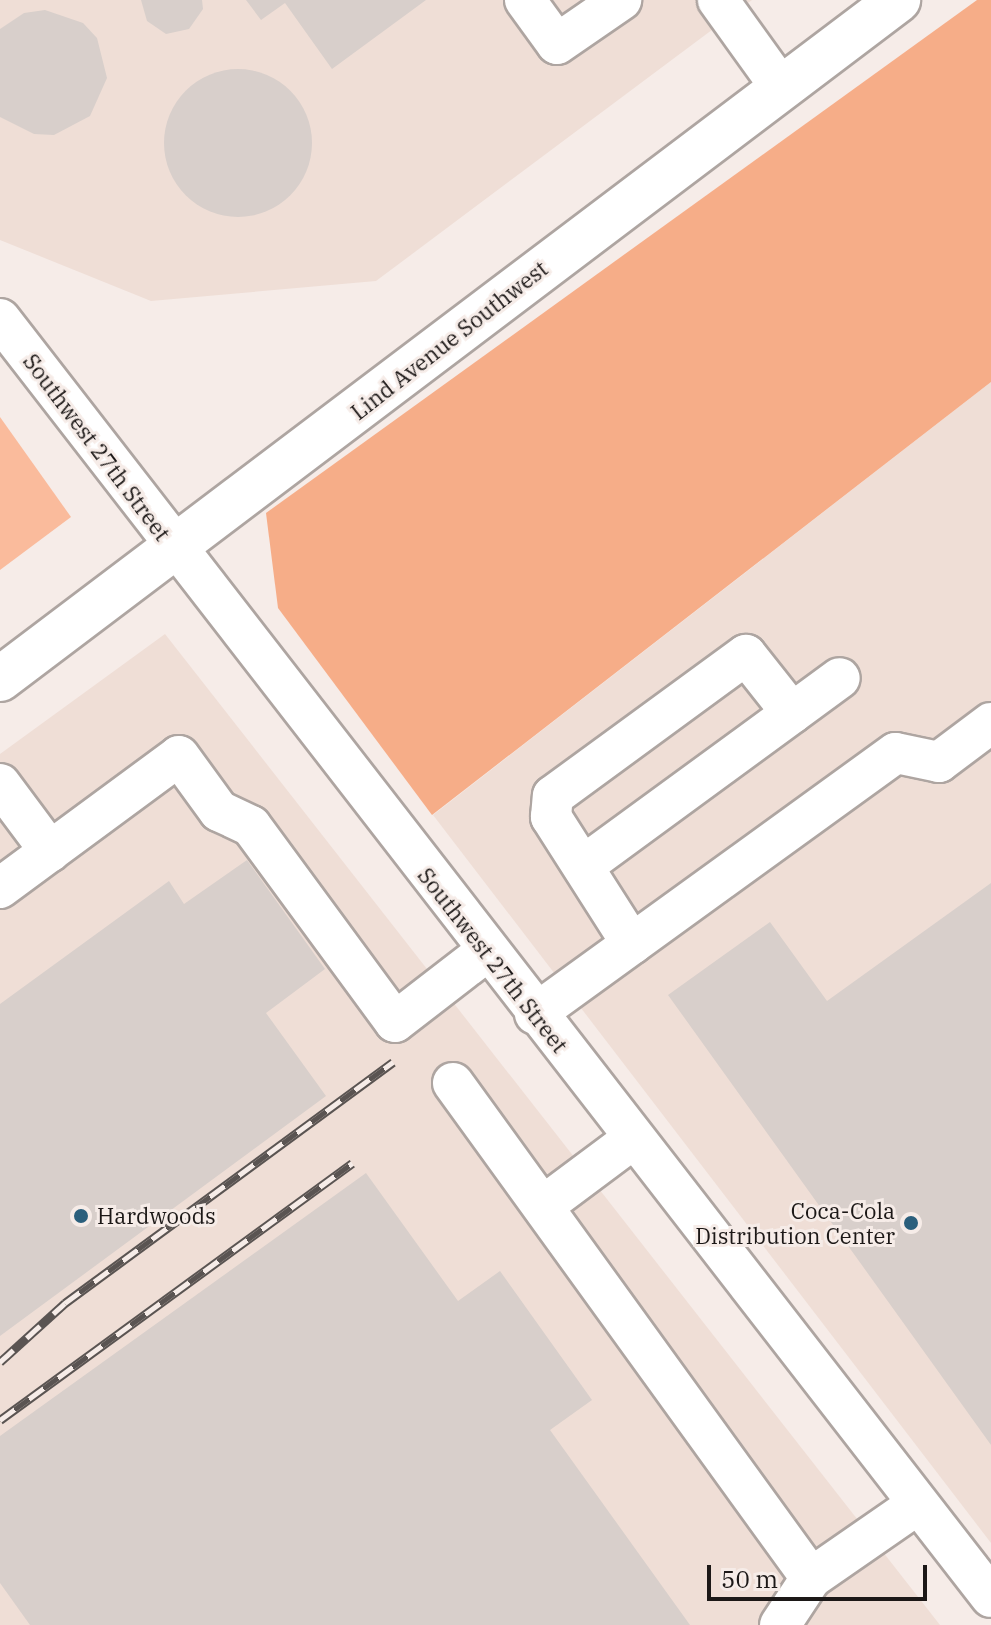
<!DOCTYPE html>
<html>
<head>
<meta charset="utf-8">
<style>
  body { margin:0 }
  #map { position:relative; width:991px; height:1625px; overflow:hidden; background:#f6ece8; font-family:"IBM Plex Serif",serif }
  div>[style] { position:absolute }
  .built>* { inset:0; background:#efded6 }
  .green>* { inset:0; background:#fabb9c }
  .forest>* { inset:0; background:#f6ad88 }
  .building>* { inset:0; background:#d8cfcb }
  .round { border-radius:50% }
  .roads { filter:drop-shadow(2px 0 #aea5a1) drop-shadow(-2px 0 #aea5a1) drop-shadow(0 2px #aea5a1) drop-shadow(0 -2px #aea5a1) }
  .minor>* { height:40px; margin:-20px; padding:0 20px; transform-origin:20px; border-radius:20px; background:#fff }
  .major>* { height:44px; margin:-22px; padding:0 22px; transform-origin:22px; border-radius:22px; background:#fff }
  .rail>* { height:9px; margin-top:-4.5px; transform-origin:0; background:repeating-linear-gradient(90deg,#f6ece8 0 18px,#5a5452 0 36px); box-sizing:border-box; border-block:2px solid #5a5452 }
  .dots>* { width:22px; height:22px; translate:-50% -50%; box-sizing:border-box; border:4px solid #f6ece8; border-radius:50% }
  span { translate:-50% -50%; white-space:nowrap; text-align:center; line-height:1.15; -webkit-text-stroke:6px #f6ece8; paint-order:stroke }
  .street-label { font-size:22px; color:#1c1817 }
  .poi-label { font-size:22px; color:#1c1817 }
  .right { translate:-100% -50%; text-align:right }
  .left { translate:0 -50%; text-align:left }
  .scale { position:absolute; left:707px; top:1565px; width:220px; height:36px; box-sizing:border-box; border:4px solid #1c1817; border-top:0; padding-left:10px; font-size:24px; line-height:28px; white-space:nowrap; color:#1c1817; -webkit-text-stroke:6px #f6ece8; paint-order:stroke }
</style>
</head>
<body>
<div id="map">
  <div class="built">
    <div style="clip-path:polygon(0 0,752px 0,376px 281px,151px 301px,0 240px)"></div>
    <div style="clip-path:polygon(991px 382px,991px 1543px,433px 815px)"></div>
    <div style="clip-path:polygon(165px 634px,940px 1625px,0 1625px,0 754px)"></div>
  </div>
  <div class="green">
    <div style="clip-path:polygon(0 417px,71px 517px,0 570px)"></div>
  </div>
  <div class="forest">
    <div style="clip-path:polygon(977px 0,991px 0,991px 382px,432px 815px,278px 608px,266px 513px)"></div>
  </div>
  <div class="building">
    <div style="clip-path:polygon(141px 0,202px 0,203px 9px,189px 29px,166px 34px,147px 21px)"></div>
    <div style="clip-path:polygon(246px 0,426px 0,332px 69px,285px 3px,261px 20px)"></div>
    <div style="clip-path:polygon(45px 10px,83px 23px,97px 38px,107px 78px,90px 116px,54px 135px,34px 134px,0 117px,0 29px,24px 13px)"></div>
    <div class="round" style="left:164px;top:69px;width:148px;height:148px"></div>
    <div style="clip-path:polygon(247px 860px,325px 969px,266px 1013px,326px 1096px,0 1336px,0 1004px,169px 881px,184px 904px)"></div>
    <div style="clip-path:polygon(991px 883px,991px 1445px,668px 995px,770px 922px,827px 1001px)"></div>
    <div style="clip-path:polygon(366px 1173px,458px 1301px,500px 1271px,592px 1400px,550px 1430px,690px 1625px,30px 1625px,0 1583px,0 1436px)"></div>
  </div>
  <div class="roads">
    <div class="minor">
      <div style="left:525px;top:0;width:54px;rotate:54deg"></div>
      <div style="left:557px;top:44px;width:78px;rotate:-34.5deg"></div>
      <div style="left:718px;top:0;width:105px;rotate:54.3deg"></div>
      <div style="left:0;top:319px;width:1617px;rotate:52.21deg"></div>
      <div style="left:0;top:784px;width:84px;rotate:53.3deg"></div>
      <div style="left:583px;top:866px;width:318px;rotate:-36.2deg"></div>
      <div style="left:0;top:888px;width:222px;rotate:-36.4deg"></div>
      <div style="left:179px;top:756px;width:68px;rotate:54deg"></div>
      <div style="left:219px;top:811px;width:35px;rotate:25deg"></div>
      <div style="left:251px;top:826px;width:243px;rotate:53.7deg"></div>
      <div style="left:395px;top:1022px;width:116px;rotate:-37.7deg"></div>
      <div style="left:632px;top:944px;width:151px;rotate:-122.5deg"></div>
      <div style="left:551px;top:817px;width:21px;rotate:-85deg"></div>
      <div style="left:553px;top:796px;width:239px;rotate:-36.2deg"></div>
      <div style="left:746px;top:655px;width:74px;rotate:51.6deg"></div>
      <div style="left:535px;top:1014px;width:445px;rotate:-35.9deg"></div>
      <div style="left:896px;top:753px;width:44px;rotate:11.8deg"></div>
      <div style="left:939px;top:762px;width:65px;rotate:-36.9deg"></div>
      <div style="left:453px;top:1083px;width:611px;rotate:54.12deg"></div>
      <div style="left:543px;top:1206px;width:112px;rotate:-36.7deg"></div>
      <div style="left:780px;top:1625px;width:56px;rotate:-56.6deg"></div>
      <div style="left:811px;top:1578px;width:130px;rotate:-34.7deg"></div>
    </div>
    <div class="major">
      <div style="left:0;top:679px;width:1126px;rotate:-37.09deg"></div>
    </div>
  </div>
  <div class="rail">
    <div style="left:0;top:1362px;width:88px;rotate:-42.2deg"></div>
    <div style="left:65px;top:1303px;width:407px;rotate:-36.3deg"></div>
    <div style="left:0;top:1420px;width:436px;rotate:-36.1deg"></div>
  </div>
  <div class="dots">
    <div style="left:81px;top:1216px;background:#2b5f7c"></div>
    <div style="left:911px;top:1223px;background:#2b5f7c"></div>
  </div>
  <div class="street-label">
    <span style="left:449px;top:340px;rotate:-38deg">Lind Avenue Southwest</span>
    <span style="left:97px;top:447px;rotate:53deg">Southwest 27th Street</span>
    <span style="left:493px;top:960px;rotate:52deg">Southwest 27th Street</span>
  </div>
  <div class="poi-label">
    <span class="right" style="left:895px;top:1223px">Coca-Cola<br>Distribution Center</span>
    <span class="left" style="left:97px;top:1216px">Hardwoods</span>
  </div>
  <div class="scale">50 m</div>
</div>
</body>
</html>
